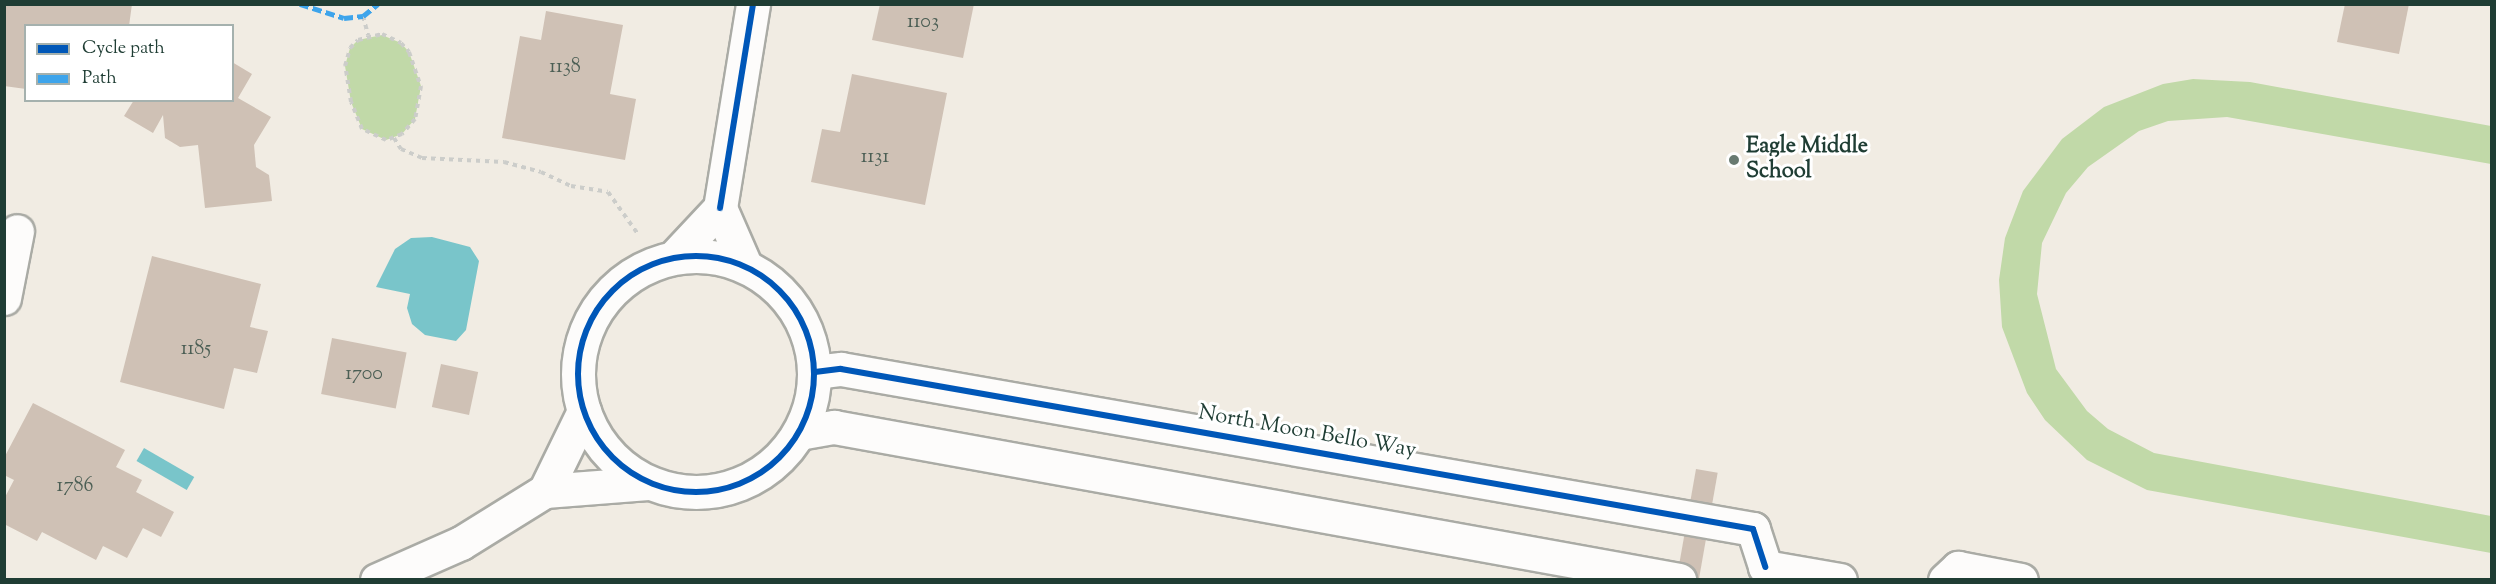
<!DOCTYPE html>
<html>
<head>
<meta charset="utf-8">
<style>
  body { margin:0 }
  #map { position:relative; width:2496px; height:584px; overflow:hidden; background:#f1ece3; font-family:"Sorts Mill Goudy",serif }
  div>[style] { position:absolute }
  .green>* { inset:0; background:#c1d9a8 }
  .water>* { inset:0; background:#79c5ca; transform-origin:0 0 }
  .building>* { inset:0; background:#cfc1b5; transform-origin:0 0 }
  .path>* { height:4px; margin-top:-2px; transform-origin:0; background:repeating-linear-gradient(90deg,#cccdca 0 4.5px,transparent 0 9px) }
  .roads { filter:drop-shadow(2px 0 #aaaba5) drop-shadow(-2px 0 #aaaba5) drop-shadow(0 2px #aaaba5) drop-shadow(0 -2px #aaaba5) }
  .minor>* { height:33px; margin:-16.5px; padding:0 16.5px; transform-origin:16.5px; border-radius:16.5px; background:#fdfcfb }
  .minor>.ring { margin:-16.5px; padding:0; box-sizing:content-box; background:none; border:33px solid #fdfcfb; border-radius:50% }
  .quiet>* { height:4.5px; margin-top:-2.25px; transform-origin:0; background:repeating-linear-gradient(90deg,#3da4eb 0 9px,transparent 0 13.5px) }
  .cycleway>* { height:6px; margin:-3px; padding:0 3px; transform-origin:3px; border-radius:3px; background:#0057b8 }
  .cycleway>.ring { margin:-3px; padding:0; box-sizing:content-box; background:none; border:6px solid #0057b8; border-radius:50% }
  .dots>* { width:16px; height:16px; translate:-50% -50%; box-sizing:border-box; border:3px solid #fff; border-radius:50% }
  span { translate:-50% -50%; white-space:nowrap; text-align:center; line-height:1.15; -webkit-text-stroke:6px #fff; paint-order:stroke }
  .number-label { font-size:20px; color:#4b5e54 }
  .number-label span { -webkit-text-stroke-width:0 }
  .poi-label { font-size:22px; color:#1f3d34; font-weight:700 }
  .left { translate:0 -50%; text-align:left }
  .street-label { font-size:22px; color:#1f3d34 }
  .frame { position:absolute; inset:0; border:6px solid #1f3d34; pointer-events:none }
  .legend { position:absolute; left:24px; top:24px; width:210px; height:78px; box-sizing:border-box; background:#fff; border:2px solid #a5b1ae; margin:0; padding:8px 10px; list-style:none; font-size:18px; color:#1f3d34 }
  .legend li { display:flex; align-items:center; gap:12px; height:30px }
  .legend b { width:30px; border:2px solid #a5b1ae }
</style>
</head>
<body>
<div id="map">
  <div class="green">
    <div style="clip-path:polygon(382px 35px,401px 43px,409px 52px,421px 86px,415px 119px,402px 134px,386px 140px,362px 129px,351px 102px,345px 66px,350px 48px,358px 40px)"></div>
    <div style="clip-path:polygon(2193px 79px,2250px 82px,2491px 126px,2491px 164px,2227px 117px,2168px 121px,2139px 131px,2088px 167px,2066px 193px,2042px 243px,2037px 294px,2056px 369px,2087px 411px,2108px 429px,2154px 453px,2491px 516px,2491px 553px,2147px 490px,2087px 460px,2045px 420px,2027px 393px,2002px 327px,1999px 280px,2005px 238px,2023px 191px,2062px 139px,2104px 107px,2163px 84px)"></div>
  </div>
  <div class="water">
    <div style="clip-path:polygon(432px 237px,470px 247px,479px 261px,466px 330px,456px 341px,425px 335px,412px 324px,407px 308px,410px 294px,376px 287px,395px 249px,411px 238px)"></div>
    <div style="left:144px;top:448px;width:58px;height:15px;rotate:30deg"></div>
  </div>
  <div class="building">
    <div style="clip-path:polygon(4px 4px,132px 4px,129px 26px,26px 26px,26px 89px,4px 86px)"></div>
    <div style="clip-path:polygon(880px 4px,974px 4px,963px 58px,872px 40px)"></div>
    <div style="clip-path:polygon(2345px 4px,2409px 4px,2399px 54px,2337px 42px)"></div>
    <div style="clip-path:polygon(546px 11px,623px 25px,610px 94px,636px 99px,625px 160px,502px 138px,520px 36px,541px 40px)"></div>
    <div style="clip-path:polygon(232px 62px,252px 74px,238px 98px,271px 117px,254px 145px,256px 167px,269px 175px,272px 201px,205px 208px,198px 145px,180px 147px,165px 138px,163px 115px,153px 133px,124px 116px,134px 100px,232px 100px)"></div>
    <div style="clip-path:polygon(852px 74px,947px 93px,925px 205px,811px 182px,822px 129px,840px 132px)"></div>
    <div style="clip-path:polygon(152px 256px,261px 284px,250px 327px,268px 331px,257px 373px,234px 368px,224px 409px,120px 382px)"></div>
    <div style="left:332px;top:338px;width:76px;height:57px;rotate:11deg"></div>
    <div style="left:441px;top:364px;width:38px;height:44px;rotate:12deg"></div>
    <div style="clip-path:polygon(33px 403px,125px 450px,116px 467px,142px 480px,136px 492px,174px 512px,161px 537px,143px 528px,127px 558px,103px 546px,96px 560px,42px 532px,37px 541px,4px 524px,4px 499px,14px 480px,4px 475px,4px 458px)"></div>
    <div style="left:1696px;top:469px;width:22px;height:113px;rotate:10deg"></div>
  </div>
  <div class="path">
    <div style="left:363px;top:16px;width:20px;rotate:75deg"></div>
    <div style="left:382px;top:34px;width:21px;rotate:25deg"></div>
    <div style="left:401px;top:43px;width:12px;rotate:48deg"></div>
    <div style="left:409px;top:52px;width:36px;rotate:71deg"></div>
    <div style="left:421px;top:86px;width:34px;rotate:100deg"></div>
    <div style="left:415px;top:119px;width:20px;rotate:131deg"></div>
    <div style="left:402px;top:134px;width:17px;rotate:159deg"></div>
    <div style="left:386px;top:140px;width:26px;rotate:-155deg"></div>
    <div style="left:362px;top:129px;width:29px;rotate:-112deg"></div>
    <div style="left:351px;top:102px;width:36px;rotate:-99deg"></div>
    <div style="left:345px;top:66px;width:19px;rotate:-74deg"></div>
    <div style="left:350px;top:48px;width:11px;rotate:-45deg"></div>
    <div style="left:358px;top:40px;width:25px;rotate:-14deg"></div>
    <div style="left:394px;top:138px;width:13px;rotate:58deg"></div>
    <div style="left:401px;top:149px;width:23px;rotate:23deg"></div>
    <div style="left:422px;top:158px;width:82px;rotate:2.8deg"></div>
    <div style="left:504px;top:162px;width:38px;rotate:15deg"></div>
    <div style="left:541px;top:172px;width:33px;rotate:25deg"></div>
    <div style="left:571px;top:186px;width:37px;rotate:9deg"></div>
    <div style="left:608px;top:192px;width:52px;rotate:54.5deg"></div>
  </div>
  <div class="roads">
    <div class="minor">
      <div style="left:720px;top:208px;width:207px;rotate:-80.8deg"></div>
      <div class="ring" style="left:578px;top:256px;width:203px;height:203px"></div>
      <div style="left:674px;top:257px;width:67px;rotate:-46.8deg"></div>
      <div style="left:720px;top:208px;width:62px;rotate:66.3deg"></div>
      <div style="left:4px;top:298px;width:68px;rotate:-79deg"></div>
      <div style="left:815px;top:372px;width:26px;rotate:-7deg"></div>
      <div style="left:841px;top:369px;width:926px;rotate:9.95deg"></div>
      <div style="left:1753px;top:529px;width:40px;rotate:72deg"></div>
      <div style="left:584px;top:411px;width:89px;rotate:116deg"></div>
      <div style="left:545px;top:491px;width:103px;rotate:-4.4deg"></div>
      <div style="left:799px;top:433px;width:36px;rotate:-10deg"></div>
      <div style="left:834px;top:427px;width:859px;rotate:10.26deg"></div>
      <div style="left:1765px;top:567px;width:76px;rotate:9.8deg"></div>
      <div style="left:377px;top:580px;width:92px;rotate:-23.8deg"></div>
      <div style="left:461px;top:543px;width:99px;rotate:-31.8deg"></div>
      <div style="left:1945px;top:580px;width:18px;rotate:-43deg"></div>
      <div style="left:1958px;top:568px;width:64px;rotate:10.8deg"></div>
    </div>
  </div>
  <div class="quiet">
    <div style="left:300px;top:4px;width:46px;rotate:17.7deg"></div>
    <div style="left:344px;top:18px;width:19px;rotate:-6deg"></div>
    <div style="left:363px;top:16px;width:19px;rotate:-39deg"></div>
  </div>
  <div class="cycleway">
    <div style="left:720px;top:208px;width:207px;rotate:-80.8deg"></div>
    <div class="ring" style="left:578px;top:256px;width:230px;height:230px"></div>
    <div style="left:815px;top:372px;width:26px;rotate:-7deg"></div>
    <div style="left:841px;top:369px;width:926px;rotate:9.95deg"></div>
    <div style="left:1753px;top:529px;width:40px;rotate:72deg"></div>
  </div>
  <div class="dots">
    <div style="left:1734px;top:160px;background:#687a71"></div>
  </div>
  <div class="number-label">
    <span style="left:923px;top:22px">1103</span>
    <span style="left:565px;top:67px">1138</span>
    <span style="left:875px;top:157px">1131</span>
    <span style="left:196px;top:349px">1185</span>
    <span style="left:364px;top:374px">1700</span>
    <span style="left:75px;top:486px">1786</span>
  </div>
  <div class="poi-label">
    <span class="left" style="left:1746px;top:160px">Eagle Middle<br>School</span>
  </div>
  <div class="street-label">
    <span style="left:1307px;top:433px;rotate:10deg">North Moon Bello Way</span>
  </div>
  <div class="frame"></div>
  <ul class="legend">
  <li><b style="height:8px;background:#0057b8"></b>Cycle path</li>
  <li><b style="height:8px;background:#3da4eb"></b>Path</li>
  </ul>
</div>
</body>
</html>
